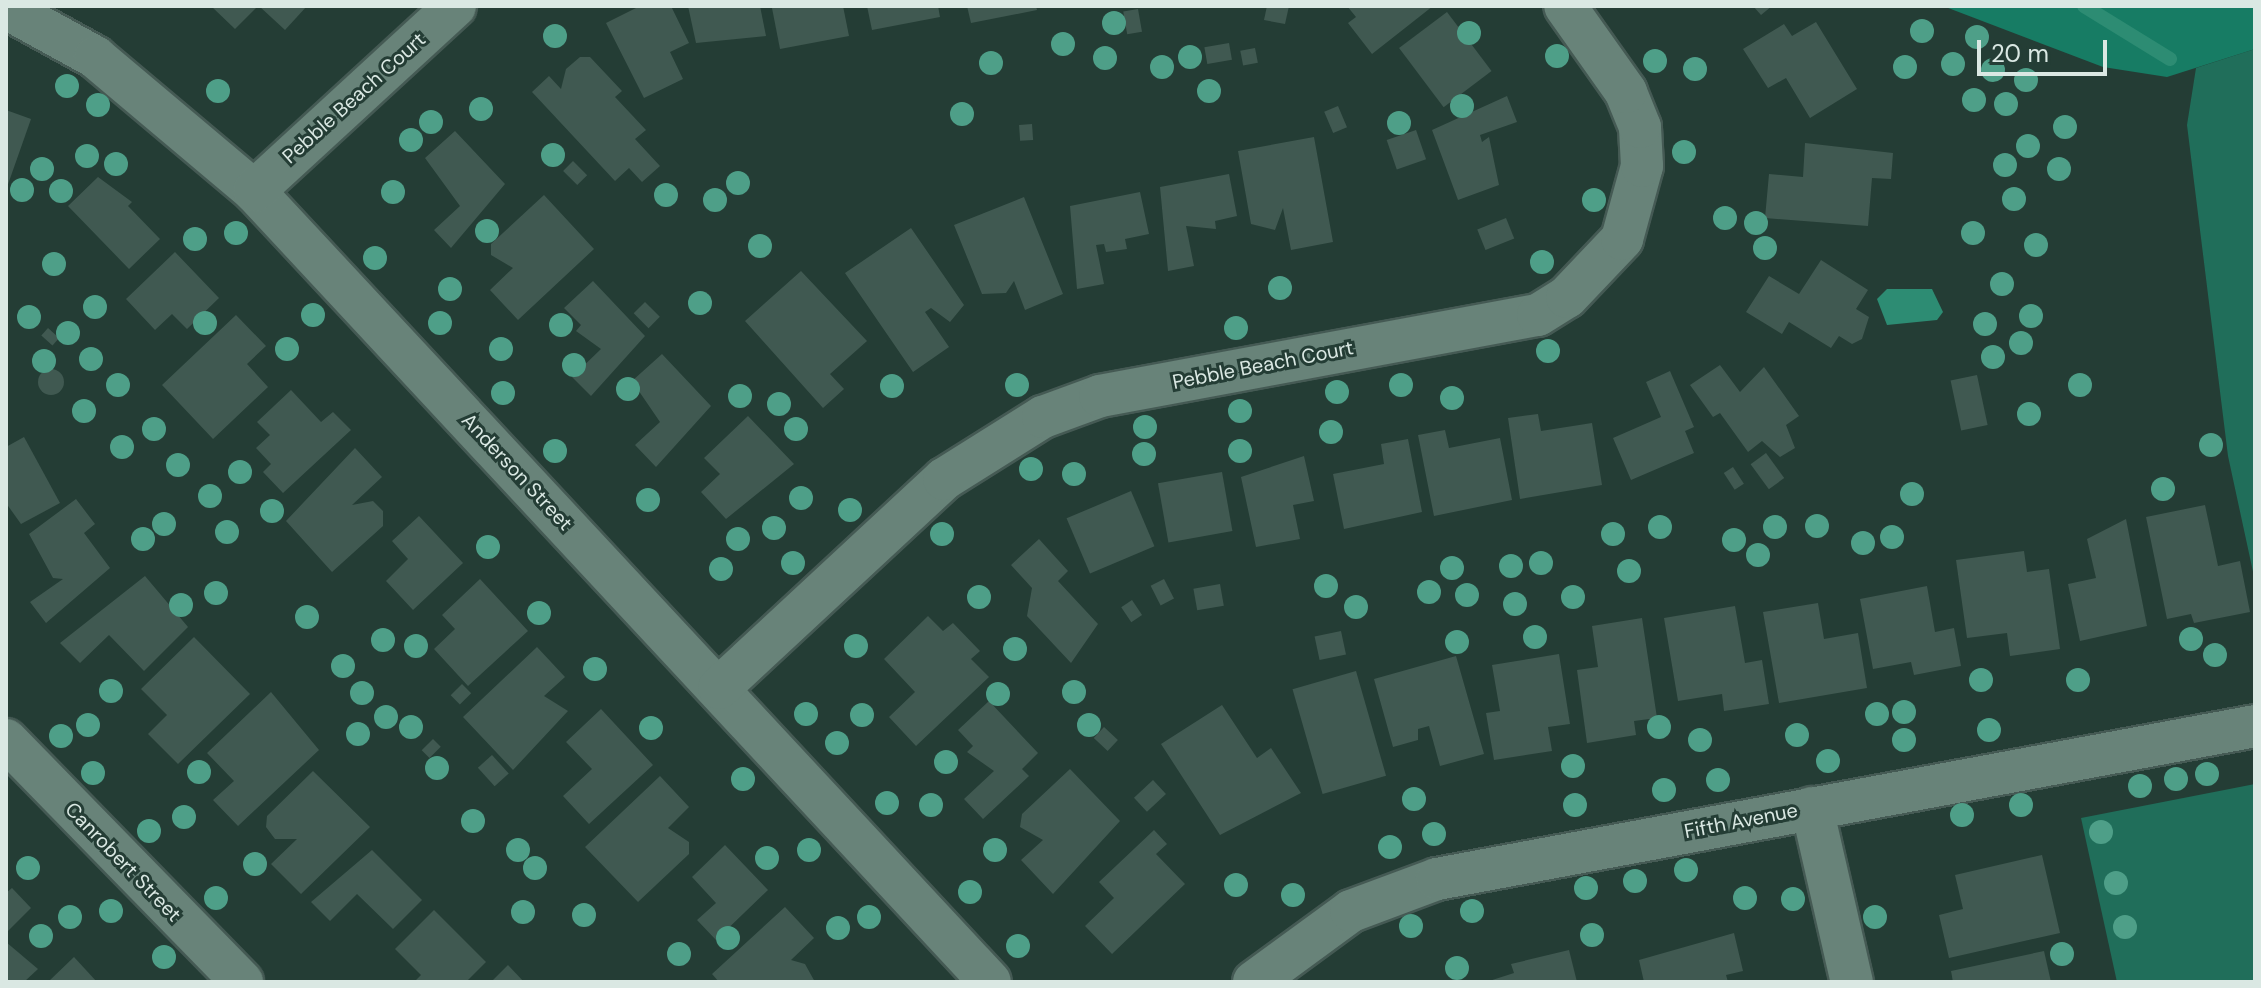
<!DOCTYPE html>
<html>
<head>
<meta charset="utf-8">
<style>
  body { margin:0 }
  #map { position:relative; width:2261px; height:988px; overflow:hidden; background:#243d35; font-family:"DM Sans",sans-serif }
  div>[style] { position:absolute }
  .green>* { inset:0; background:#206e5a }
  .forest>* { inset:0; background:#177c64 }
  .water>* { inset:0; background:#2d8c73 }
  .stream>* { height:14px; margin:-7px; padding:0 7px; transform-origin:7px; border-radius:7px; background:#2d8c73 }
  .building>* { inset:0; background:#405951; transform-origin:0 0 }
  .round { border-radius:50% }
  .roads { filter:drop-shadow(2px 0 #455a54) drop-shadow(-2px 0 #455a54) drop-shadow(0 2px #455a54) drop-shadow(0 -2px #455a54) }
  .street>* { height:42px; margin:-21px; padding:0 21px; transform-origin:21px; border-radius:21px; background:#688379 }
  .trees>* { width:24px; height:24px; margin:-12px; border-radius:50%; background:#4e9f88 }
  span { translate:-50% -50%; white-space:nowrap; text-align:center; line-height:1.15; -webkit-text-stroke:6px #243d35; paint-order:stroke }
  .street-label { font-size:20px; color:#dae8e3 }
  .frame { position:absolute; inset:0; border:8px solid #dae8e3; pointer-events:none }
  .scale { position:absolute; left:1977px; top:40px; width:130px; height:36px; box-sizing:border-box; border:4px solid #dae8e3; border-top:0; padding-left:10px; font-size:24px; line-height:28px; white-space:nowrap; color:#dae8e3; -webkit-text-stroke:6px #243d35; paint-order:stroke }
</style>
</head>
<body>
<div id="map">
  <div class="green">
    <div style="clip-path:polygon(2255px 49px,2254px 60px,2255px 581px,2228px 456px,2187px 125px,2196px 68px)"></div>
    <div style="clip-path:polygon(2255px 784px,2255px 982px,2117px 982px,2081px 818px)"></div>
  </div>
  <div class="forest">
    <div style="clip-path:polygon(1943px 6px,2255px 6px,2255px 49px,2167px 77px,2103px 67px)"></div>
  </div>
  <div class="water">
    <div style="clip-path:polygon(1887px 289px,1932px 289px,1943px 312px,1937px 320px,1887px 325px,1877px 299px)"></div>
  </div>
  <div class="stream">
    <div style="left:2084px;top:6px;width:101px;rotate:31.6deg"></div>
  </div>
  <div class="building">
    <div style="clip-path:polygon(211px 6px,258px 6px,235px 29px)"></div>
    <div style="clip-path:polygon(259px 6px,307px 6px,285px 30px)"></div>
    <div style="clip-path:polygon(640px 6px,671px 6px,689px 43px,670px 52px,683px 79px,644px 98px,606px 23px)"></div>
    <div style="clip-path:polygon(688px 6px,760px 6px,766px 36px,696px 43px)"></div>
    <div style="clip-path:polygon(843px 6px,849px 36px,780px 49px,772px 8px)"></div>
    <div style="clip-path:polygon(867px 6px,938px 6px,940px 17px,872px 30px)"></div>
    <div style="clip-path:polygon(967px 6px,1036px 6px,1037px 10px,971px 23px)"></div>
    <div style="clip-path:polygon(1267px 6px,1289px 6px,1285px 24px,1264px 20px)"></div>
    <div style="clip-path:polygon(1347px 6px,1433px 6px,1372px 54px,1348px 23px,1356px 17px)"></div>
    <div style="clip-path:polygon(1753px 6px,1772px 6px,1761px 15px)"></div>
    <div style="left:1138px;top:9px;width:23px;height:15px;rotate:80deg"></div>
    <div style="left:1447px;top:12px;width:74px;height:60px;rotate:53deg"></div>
    <div style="clip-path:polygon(1816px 22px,1857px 89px,1810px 118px,1786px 78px,1768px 88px,1743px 49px,1784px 24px,1792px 36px)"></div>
    <div style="left:1229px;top:43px;width:17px;height:25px;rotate:80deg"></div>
    <div style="left:1255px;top:48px;width:15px;height:15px;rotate:79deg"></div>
    <div style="clip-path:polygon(580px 57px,590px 57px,622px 91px,615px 97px,646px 130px,635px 139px,660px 166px,642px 182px,629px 168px,615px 181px,532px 92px,549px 76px,561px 89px,566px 69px)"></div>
    <div style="clip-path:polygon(1507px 96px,1517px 122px,1480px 135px,1482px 142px,1489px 137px,1499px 185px,1458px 200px,1432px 130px)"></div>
    <div style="left:1338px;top:106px;width:23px;height:15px;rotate:67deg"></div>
    <div style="clip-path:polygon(6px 110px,31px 119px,6px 190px)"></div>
    <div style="left:1032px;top:124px;width:16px;height:13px;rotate:86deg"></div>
    <div style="left:1416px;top:130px;width:31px;height:31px;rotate:71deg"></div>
    <div style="clip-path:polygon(455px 131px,505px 184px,451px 248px,434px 230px,460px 206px,425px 158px)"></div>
    <div style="clip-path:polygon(1314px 137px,1333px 242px,1291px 250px,1283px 208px,1275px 230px,1251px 224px,1238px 151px)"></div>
    <div style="clip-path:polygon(1805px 143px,1893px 153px,1891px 179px,1872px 178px,1868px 226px,1765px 218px,1769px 174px,1803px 177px)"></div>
    <div style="left:573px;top:161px;width:20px;height:14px;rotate:45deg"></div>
    <div style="clip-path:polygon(1229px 174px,1237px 216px,1215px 221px,1216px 229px,1186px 226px,1194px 266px,1168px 271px,1160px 187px)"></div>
    <div style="clip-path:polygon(98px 177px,132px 202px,128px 206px,160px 239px,129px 269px,68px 206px)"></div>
    <div style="clip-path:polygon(1140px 192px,1149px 234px,1125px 239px,1127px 249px,1106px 252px,1104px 244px,1096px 245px,1104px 284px,1077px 289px,1070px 206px)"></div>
    <div style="clip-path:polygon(544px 195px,594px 249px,518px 320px,490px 290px,513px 268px,491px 255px,491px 244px)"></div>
    <div style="clip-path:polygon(1024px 197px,1063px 294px,1025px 310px,1014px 281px,1006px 293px,982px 294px,954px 225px)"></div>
    <div style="left:1506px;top:218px;width:22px;height:31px;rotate:68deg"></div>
    <div style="clip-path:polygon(911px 228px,964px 305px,950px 322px,931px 308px,925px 312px,949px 347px,913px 372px,845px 273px)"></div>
    <div style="clip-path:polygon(175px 252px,219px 298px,187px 329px,172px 314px,155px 330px,126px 299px)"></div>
    <div style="clip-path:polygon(1821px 260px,1868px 290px,1856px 309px,1869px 317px,1862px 339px,1852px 344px,1839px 336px,1831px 348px,1789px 322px,1782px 334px,1746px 312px,1769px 276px,1799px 294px)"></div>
    <div style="clip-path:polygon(801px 271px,867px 341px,830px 374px,844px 389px,823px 408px,745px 321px)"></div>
    <div style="clip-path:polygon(593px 281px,645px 336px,591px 396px,572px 377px,601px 349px,576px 331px,581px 325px,564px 308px)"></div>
    <div style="left:645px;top:302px;width:21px;height:16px;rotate:45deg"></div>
    <div style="clip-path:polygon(236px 315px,266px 346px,247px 364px,268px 387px,213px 439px,162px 385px)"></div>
    <div style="left:48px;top:328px;width:15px;height:10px;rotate:42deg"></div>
    <div style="clip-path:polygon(662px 354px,711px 406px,656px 467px,635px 445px,660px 422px,632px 381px)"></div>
    <div style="clip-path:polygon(1720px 365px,1740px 392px,1764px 367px,1799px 416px,1786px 425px,1795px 448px,1780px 457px,1762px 441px,1748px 452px,1720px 413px,1713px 417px,1690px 385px)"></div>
    <div class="round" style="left:38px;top:369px;width:26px;height:26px"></div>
    <div style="clip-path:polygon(1670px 371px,1694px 427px,1685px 431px,1694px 453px,1631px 480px,1613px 438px,1661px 417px,1646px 382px)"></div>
    <div style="left:1977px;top:375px;width:51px;height:27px;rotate:78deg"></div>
    <div style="clip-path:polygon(291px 390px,321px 422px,333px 412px,351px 430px,283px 493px,263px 472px,271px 464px,256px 448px,270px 435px,257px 422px)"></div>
    <div style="clip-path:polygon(1538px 414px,1541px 431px,1592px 423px,1602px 485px,1520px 499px,1508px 418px)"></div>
    <div style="clip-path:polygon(748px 416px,794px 464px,726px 519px,701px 492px,720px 474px,704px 458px)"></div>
    <div style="clip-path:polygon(1445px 430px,1449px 448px,1500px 438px,1512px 500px,1434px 516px,1418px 435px)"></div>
    <div style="clip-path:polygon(24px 437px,60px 503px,21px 524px,6px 503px,6px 447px)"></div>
    <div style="clip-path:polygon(1408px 439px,1422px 512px,1344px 529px,1333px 474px,1384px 464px,1381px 444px)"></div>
    <div style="clip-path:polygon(355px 448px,382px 477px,352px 505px,373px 501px,383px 511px,383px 526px,332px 572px,286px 521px)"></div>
    <div style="left:1766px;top:453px;width:31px;height:19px;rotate:54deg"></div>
    <div style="clip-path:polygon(1304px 456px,1314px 501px,1293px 505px,1300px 539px,1256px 547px,1241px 477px)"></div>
    <div style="left:1733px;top:467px;width:20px;height:11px;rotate:57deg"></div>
    <div style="left:1222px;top:472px;width:60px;height:65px;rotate:80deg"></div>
    <div style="left:1131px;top:491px;width:60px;height:70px;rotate:67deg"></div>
    <div style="clip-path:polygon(76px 499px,95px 524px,84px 533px,110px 568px,46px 623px,30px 602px,63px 579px,53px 578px,29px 534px)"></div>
    <div style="clip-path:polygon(2205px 505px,2218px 566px,2240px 561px,2250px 612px,2194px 623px,2191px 614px,2167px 619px,2146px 517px)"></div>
    <div style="clip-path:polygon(419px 516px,463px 563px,413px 610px,386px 581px,408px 559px,392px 541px)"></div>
    <div style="clip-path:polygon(2126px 519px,2147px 626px,2080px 641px,2068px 584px,2096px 578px,2087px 539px)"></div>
    <div style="clip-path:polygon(1039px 539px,1068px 571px,1058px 581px,1098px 624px,1071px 663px,1027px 616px,1032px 588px,1011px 565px)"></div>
    <div style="clip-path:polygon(2024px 551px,2027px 572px,2049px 569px,2060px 649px,2010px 656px,2007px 633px,1967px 638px,1956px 560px)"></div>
    <div style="clip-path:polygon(145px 576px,188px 627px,144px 671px,109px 635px,80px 663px,60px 643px)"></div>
    <div style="clip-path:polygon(480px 579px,528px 631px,468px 686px,434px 649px,455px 629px,442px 615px)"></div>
    <div style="left:1164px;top:579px;width:22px;height:15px;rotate:63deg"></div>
    <div style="left:1220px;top:584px;width:22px;height:27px;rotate:80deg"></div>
    <div style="clip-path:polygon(1927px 586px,1935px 632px,1954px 628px,1961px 666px,1914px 675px,1911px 662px,1873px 669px,1860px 599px)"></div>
    <div style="left:1132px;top:600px;width:18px;height:13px;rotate:56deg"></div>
    <div style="clip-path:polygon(1818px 603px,1824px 639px,1858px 633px,1867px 688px,1779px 703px,1763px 612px)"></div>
    <div style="clip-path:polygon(1735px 606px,1745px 663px,1762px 660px,1769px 704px,1724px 711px,1722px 694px,1678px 701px,1664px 618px)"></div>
    <div style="clip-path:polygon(928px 616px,943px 631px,953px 623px,980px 651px,971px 659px,989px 677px,916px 746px,889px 717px,915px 692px,884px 659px)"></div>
    <div style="clip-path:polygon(1642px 618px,1657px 718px,1634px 721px,1636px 735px,1587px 743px,1577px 670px,1598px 667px,1592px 626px)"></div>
    <div style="left:1341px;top:631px;width:24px;height:27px;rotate:78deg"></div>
    <div style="clip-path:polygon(194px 637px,250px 694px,178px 764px,148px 734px,167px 715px,141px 689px)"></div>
    <div style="clip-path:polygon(537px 647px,565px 677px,544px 696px,568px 711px,513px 770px,463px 717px)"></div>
    <div style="clip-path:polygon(1559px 654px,1570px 724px,1548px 727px,1552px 751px,1494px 760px,1486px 713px,1500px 711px,1492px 665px)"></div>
    <div style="clip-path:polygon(1456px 656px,1484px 754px,1440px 766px,1429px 726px,1418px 729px,1418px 740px,1393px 747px,1374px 679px)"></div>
    <div style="left:1356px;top:671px;width:109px;height:66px;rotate:74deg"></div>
    <div style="left:462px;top:684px;width:13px;height:16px;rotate:45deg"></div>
    <div style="clip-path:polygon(271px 692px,319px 750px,238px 826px,213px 800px,234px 781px,207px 753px)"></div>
    <div style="clip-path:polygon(989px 701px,1038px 753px,1022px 769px,1029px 776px,983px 819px,964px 799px,994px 771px,967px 752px,973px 746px,958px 730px)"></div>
    <div style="clip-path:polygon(1222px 705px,1257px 758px,1271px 748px,1301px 793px,1220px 835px,1161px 744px)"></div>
    <div style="clip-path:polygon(601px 709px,653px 765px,589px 824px,563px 796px,592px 769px,566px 742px)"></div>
    <div style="left:1104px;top:727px;width:19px;height:15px;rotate:43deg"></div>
    <div style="left:433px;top:739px;width:11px;height:16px;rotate:45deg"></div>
    <div style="left:492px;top:755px;width:25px;height:19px;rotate:48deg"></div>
    <div style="clip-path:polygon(1070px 769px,1120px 821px,1053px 894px,1021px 860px,1043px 840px,1020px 827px,1022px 814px)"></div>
    <div style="clip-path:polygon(313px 771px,370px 827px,301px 894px,271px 864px,297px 839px,275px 839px,266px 827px,267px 816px)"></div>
    <div style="clip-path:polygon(660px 776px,689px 807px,668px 828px,689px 842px,689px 854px,638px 902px,585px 847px)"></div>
    <div style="left:1153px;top:780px;width:19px;height:26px;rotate:47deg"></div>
    <div style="clip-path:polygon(1154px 830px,1167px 844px,1156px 854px,1185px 884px,1112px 954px,1085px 926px,1114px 898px,1099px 882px)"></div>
    <div style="clip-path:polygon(725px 845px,768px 890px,716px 940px,697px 920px,716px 903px,692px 877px)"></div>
    <div style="clip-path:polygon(372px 850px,422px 900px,393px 929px,357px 894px,330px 921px,311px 902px)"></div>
    <div style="clip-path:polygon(2042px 855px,2060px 933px,1949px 958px,1939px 915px,1963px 909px,1955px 875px)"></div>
    <div style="clip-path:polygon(12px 888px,31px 908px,6px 933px,6px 893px)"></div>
    <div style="clip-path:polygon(785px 907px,814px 938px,791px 960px,805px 964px,815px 982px,719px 982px,712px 974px)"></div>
    <div style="clip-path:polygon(434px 910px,486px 962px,466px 982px,414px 982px,421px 975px,395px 949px)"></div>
    <div style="clip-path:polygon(1734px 933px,1743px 971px,1726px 975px,1728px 982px,1644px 982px,1639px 960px)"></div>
    <div style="clip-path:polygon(6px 942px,38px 969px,24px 982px,6px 982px)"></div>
    <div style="clip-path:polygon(1569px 950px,1577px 982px,1486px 982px,1514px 973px,1511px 964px)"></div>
    <div style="clip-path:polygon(2044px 951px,2051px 982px,1953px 982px,1951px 971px)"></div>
    <div style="clip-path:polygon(74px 957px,97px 982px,48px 982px)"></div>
    <div style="clip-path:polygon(508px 965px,524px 982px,491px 982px)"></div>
  </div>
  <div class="roads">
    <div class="street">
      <div style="left:6px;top:8px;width:102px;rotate:28.8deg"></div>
      <div style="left:95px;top:57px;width:208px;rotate:40.1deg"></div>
      <div style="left:254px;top:191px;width:1080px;rotate:47.06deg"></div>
      <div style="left:254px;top:191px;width:273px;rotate:-42.6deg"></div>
      <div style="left:719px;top:688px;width:307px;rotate:-42.9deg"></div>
      <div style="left:944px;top:479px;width:117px;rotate:-32.1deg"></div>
      <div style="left:1043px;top:417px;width:61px;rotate:-20.2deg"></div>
      <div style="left:1100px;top:396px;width:445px;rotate:-10.5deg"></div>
      <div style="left:1538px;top:315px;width:34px;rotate:-32deg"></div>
      <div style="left:1567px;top:297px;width:80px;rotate:-46.5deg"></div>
      <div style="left:1622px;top:239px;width:76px;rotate:-74.7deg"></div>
      <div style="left:1642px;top:166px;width:39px;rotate:-93deg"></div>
      <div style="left:1640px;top:127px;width:38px;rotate:-112deg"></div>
      <div style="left:1626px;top:92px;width:105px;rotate:-125.3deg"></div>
      <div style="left:6px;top:740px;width:338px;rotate:45.7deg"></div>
      <div style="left:1812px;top:808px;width:179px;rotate:77.1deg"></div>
      <div style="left:1254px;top:982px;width:120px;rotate:-36.2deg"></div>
      <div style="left:1351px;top:911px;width:92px;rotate:-20.4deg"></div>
      <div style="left:1437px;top:879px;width:832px;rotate:-10.59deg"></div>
    </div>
  </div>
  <div class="trees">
    <div style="left:1114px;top:23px"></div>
    <div style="left:1922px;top:31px"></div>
    <div style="left:1469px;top:33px"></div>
    <div style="left:555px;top:36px"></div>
    <div style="left:1977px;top:37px"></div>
    <div style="left:1063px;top:44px"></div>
    <div style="left:1557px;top:56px"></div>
    <div style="left:1190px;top:57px"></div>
    <div style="left:1105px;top:58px"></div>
    <div style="left:1655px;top:61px"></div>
    <div style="left:991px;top:63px"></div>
    <div style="left:1953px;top:64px"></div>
    <div style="left:1162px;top:67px"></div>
    <div style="left:1905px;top:67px"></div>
    <div style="left:1695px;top:69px"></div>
    <div style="left:1993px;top:70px"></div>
    <div style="left:2026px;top:80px"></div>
    <div style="left:67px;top:86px"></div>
    <div style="left:218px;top:91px"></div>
    <div style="left:1209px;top:91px"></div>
    <div style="left:1974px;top:100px"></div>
    <div style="left:2006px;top:104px"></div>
    <div style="left:98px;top:105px"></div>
    <div style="left:1462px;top:106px"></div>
    <div style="left:481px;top:109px"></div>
    <div style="left:962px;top:114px"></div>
    <div style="left:431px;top:122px"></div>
    <div style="left:1399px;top:123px"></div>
    <div style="left:2065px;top:127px"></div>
    <div style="left:411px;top:140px"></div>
    <div style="left:2028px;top:146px"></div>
    <div style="left:1684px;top:152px"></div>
    <div style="left:553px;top:155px"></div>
    <div style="left:87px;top:156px"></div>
    <div style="left:116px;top:164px"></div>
    <div style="left:2005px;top:165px"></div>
    <div style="left:42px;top:169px"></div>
    <div style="left:2059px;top:169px"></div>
    <div style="left:738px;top:183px"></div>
    <div style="left:22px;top:190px"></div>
    <div style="left:61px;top:191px"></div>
    <div style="left:393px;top:192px"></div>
    <div style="left:666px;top:195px"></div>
    <div style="left:2014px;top:199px"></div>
    <div style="left:715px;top:200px"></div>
    <div style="left:1594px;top:200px"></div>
    <div style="left:1725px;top:218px"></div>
    <div style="left:1756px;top:223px"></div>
    <div style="left:487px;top:231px"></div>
    <div style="left:236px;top:233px"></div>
    <div style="left:1973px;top:233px"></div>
    <div style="left:195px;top:239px"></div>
    <div style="left:2036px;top:245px"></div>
    <div style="left:760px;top:246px"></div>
    <div style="left:1765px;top:248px"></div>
    <div style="left:375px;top:258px"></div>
    <div style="left:1542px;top:262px"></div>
    <div style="left:54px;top:264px"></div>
    <div style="left:2002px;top:284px"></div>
    <div style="left:1280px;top:288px"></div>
    <div style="left:450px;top:289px"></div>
    <div style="left:700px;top:303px"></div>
    <div style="left:95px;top:307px"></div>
    <div style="left:313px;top:315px"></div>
    <div style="left:2031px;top:316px"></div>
    <div style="left:29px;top:317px"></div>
    <div style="left:205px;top:323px"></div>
    <div style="left:440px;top:323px"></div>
    <div style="left:1985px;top:324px"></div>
    <div style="left:561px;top:325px"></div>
    <div style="left:1236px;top:328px"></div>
    <div style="left:68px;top:333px"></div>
    <div style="left:2021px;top:343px"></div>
    <div style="left:287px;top:349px"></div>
    <div style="left:501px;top:349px"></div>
    <div style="left:1548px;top:351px"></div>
    <div style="left:1993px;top:357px"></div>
    <div style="left:91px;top:359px"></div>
    <div style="left:44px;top:361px"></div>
    <div style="left:574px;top:365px"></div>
    <div style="left:118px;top:385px"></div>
    <div style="left:1017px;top:385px"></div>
    <div style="left:1401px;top:385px"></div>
    <div style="left:2080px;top:385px"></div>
    <div style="left:892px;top:386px"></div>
    <div style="left:628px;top:389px"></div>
    <div style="left:1337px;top:392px"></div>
    <div style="left:503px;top:393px"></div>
    <div style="left:740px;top:396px"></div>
    <div style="left:1452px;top:398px"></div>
    <div style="left:779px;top:404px"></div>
    <div style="left:84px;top:411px"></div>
    <div style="left:1240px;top:411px"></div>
    <div style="left:2029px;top:414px"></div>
    <div style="left:1145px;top:427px"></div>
    <div style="left:154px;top:429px"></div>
    <div style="left:796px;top:429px"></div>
    <div style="left:1331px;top:432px"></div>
    <div style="left:2211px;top:445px"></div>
    <div style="left:122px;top:447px"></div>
    <div style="left:555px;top:451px"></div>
    <div style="left:1240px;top:451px"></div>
    <div style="left:1144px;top:454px"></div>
    <div style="left:178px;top:465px"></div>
    <div style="left:1031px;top:469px"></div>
    <div style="left:240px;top:472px"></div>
    <div style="left:1074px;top:474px"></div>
    <div style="left:2163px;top:489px"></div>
    <div style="left:1912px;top:494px"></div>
    <div style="left:210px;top:496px"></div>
    <div style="left:801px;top:498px"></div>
    <div style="left:648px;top:500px"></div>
    <div style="left:850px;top:510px"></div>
    <div style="left:272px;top:511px"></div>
    <div style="left:164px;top:524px"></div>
    <div style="left:1817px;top:526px"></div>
    <div style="left:1660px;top:527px"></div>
    <div style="left:1775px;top:527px"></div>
    <div style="left:774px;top:528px"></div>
    <div style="left:227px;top:532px"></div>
    <div style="left:942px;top:534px"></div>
    <div style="left:1613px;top:534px"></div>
    <div style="left:1892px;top:537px"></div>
    <div style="left:143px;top:539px"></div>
    <div style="left:738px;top:539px"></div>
    <div style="left:1734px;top:540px"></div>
    <div style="left:1863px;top:543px"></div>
    <div style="left:488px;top:547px"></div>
    <div style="left:1758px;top:555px"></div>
    <div style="left:793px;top:563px"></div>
    <div style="left:1541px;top:563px"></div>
    <div style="left:1511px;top:566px"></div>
    <div style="left:1452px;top:568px"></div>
    <div style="left:721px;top:569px"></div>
    <div style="left:1629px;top:571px"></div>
    <div style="left:1326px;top:586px"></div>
    <div style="left:1429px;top:592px"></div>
    <div style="left:216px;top:593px"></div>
    <div style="left:1467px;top:595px"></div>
    <div style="left:979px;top:597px"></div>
    <div style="left:1573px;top:597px"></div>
    <div style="left:1515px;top:604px"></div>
    <div style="left:181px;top:605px"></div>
    <div style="left:1356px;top:607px"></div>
    <div style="left:539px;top:613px"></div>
    <div style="left:307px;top:617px"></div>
    <div style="left:1535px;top:637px"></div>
    <div style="left:2191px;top:639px"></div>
    <div style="left:383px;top:640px"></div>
    <div style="left:1457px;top:642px"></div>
    <div style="left:416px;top:646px"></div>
    <div style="left:856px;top:646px"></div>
    <div style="left:1015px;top:649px"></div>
    <div style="left:2215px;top:655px"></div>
    <div style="left:343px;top:666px"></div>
    <div style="left:595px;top:669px"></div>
    <div style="left:1981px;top:680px"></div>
    <div style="left:2078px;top:680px"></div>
    <div style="left:111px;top:691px"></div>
    <div style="left:1074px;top:692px"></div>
    <div style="left:362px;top:693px"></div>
    <div style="left:998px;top:694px"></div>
    <div style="left:1904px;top:712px"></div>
    <div style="left:806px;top:714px"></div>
    <div style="left:1877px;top:714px"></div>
    <div style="left:862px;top:715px"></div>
    <div style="left:386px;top:717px"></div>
    <div style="left:88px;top:725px"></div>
    <div style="left:1089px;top:725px"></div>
    <div style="left:411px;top:727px"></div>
    <div style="left:1659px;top:727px"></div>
    <div style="left:651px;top:728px"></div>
    <div style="left:1989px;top:730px"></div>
    <div style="left:358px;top:734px"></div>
    <div style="left:1797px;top:735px"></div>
    <div style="left:61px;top:736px"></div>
    <div style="left:1700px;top:740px"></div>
    <div style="left:1904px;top:740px"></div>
    <div style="left:837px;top:743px"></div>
    <div style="left:1828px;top:761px"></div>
    <div style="left:946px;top:762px"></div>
    <div style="left:1573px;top:766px"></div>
    <div style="left:437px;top:768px"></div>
    <div style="left:199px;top:772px"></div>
    <div style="left:93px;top:773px"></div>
    <div style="left:2207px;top:774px"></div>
    <div style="left:743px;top:779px"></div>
    <div style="left:2176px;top:779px"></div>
    <div style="left:1718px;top:780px"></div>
    <div style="left:2140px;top:786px"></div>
    <div style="left:1664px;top:790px"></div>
    <div style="left:1414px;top:799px"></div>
    <div style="left:887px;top:803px"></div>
    <div style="left:931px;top:805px"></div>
    <div style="left:1575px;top:805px"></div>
    <div style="left:2021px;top:805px"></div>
    <div style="left:1962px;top:815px"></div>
    <div style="left:184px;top:817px"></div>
    <div style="left:473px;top:821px"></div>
    <div style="left:149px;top:831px"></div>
    <div style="left:2101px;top:832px"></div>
    <div style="left:1434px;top:834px"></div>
    <div style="left:1390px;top:847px"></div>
    <div style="left:518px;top:850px"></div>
    <div style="left:809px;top:850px"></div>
    <div style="left:995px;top:850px"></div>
    <div style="left:767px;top:858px"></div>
    <div style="left:255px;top:864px"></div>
    <div style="left:28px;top:868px"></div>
    <div style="left:535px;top:868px"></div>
    <div style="left:1686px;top:870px"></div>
    <div style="left:1635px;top:881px"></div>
    <div style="left:2116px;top:883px"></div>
    <div style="left:1236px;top:885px"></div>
    <div style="left:1586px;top:888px"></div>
    <div style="left:970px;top:892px"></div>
    <div style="left:1293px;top:895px"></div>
    <div style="left:216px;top:898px"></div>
    <div style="left:1745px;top:898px"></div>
    <div style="left:1793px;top:899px"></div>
    <div style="left:111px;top:911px"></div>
    <div style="left:1472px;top:911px"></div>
    <div style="left:523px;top:912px"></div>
    <div style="left:584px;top:915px"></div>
    <div style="left:70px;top:917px"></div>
    <div style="left:869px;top:917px"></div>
    <div style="left:1875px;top:917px"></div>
    <div style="left:1411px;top:926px"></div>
    <div style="left:2125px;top:927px"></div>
    <div style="left:838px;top:928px"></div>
    <div style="left:1592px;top:935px"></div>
    <div style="left:41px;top:936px"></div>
    <div style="left:728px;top:938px"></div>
    <div style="left:1018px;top:946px"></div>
    <div style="left:679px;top:954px"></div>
    <div style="left:2062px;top:954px"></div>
    <div style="left:164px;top:957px"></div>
    <div style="left:1457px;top:968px"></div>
  </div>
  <div class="street-label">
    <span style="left:354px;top:98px;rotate:-42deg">Pebble Beach Court</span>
    <span style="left:1263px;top:365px;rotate:-11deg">Pebble Beach Court</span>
    <span style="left:517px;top:472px;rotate:47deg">Anderson Street</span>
    <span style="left:1741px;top:821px;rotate:-11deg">Fifth Avenue</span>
    <span style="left:123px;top:862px;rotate:46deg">Canrobert Street</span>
  </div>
  <div class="frame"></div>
  <div class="scale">20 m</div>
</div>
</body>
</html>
